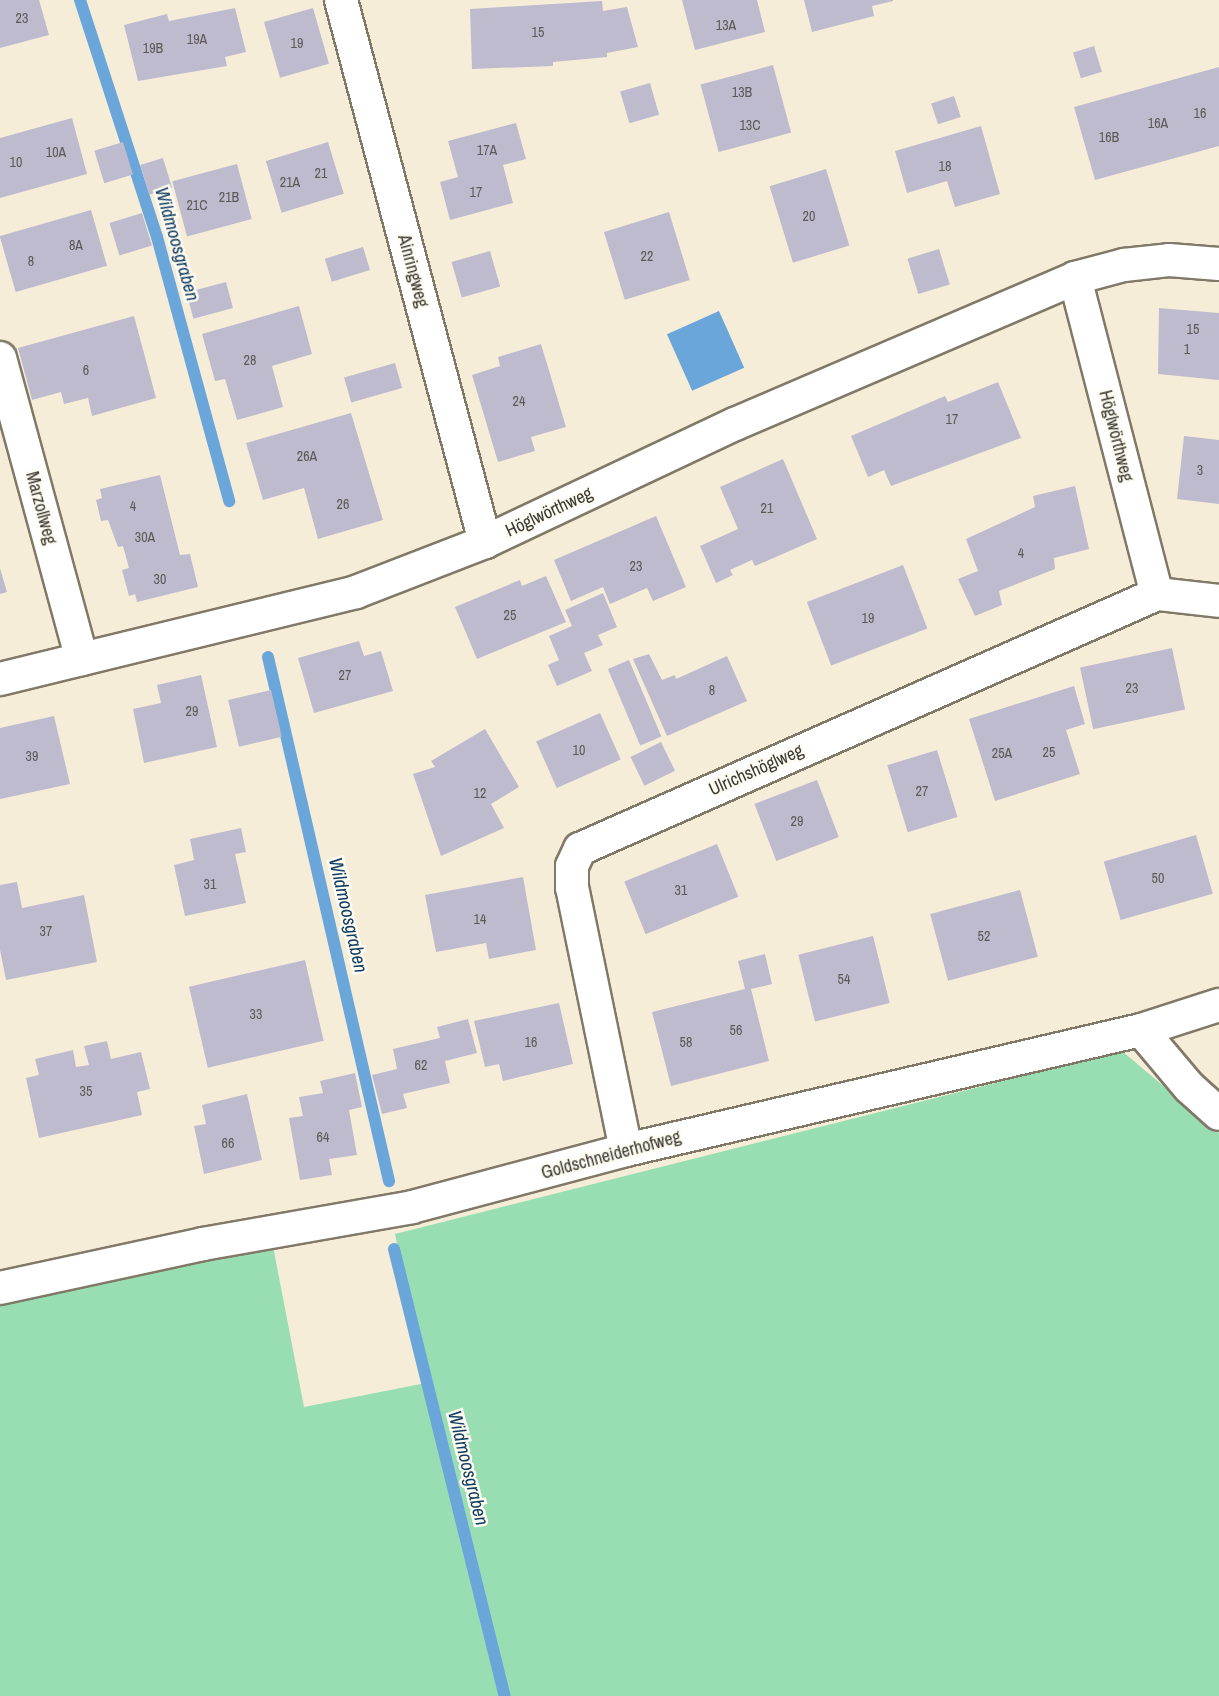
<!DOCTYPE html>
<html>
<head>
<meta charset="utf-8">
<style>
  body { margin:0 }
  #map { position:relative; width:1219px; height:1696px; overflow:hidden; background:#f6edd9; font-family:"Archivo Narrow",sans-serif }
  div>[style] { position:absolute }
  .green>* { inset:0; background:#99ddb2 }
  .water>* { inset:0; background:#6ba6db; transform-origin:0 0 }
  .stream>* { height:12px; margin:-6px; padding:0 6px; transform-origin:6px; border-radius:6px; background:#6ba6db }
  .building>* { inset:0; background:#bfbbcf; transform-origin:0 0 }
  .roads { filter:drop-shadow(2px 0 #817967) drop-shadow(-2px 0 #817967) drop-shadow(0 2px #817967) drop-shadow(0 -2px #817967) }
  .minor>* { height:32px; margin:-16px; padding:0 16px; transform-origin:16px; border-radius:16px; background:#fff }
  span { translate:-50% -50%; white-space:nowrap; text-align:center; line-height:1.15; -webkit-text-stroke:5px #fefbf3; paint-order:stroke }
  .number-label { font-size:14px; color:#5c5958 }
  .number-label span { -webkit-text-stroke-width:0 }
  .street-label { font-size:18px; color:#3b3830 }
  .water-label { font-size:19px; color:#123e61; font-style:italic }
</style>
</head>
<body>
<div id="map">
  <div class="green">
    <div style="clip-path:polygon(1122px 1051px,1219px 1133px,1219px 1696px,0 1696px,0 1301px,272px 1241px,304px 1407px,426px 1383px,395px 1234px)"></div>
  </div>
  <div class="water">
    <div style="left:719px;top:311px;width:62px;height:57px;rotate:66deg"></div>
  </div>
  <div class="stream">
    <div style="left:80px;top:0;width:249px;rotate:72deg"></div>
    <div style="left:157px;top:237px;width:274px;rotate:74.7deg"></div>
    <div style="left:268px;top:657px;width:538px;rotate:77deg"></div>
    <div style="left:394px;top:1249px;width:461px;rotate:76.1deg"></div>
  </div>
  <div class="building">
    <div style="clip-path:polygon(0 0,39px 0,49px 35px,0 48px)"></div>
    <div style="clip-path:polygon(682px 0,757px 0,765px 32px,695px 50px)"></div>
    <div style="clip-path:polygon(804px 0,893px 0,893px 1px,872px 6px,874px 16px,812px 32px)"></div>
    <div style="clip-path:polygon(602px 1px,603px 11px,627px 7px,638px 47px,607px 53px,607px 57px,553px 62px,553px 66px,472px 69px,470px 9px)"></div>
    <div style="clip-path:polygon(235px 8px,246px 52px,225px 57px,227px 66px,138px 81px,124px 25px,167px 14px,169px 21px)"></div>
    <div style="left:313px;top:8px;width:58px;height:51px;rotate:74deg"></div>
    <div style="left:1094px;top:46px;width:27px;height:22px;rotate:73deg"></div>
    <div style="left:773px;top:65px;width:70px;height:75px;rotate:75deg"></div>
    <div style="clip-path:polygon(1219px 67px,1219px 146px,1095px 180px,1074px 107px)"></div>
    <div style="left:650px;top:83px;width:33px;height:31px;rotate:74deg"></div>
    <div style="left:954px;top:96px;width:22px;height:24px;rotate:72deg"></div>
    <div style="clip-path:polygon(72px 118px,87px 174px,0 198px,0 138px)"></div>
    <div style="clip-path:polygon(516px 123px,526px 159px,503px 165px,513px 203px,450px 220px,440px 182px,458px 177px,448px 141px)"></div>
    <div style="clip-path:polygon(981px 126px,1000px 194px,955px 207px,947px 181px,907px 193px,895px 151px)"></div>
    <div style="left:123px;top:142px;width:34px;height:30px;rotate:73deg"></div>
    <div style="left:328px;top:142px;width:54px;height:65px;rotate:73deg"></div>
    <div style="left:163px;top:158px;width:31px;height:24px;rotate:73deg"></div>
    <div style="left:237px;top:164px;width:57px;height:67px;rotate:75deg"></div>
    <div style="left:826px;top:169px;width:80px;height:59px;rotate:73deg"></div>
    <div style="left:91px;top:210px;width:58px;height:95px;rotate:74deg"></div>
    <div style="left:669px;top:212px;width:71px;height:68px;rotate:73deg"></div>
    <div style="left:142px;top:213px;width:34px;height:34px;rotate:73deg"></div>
    <div style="left:363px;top:247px;width:24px;height:40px;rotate:73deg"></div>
    <div style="left:939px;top:249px;width:37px;height:33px;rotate:73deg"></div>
    <div style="left:490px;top:251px;width:37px;height:40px;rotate:74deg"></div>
    <div style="left:226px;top:282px;width:27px;height:41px;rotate:75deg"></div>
    <div style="clip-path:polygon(299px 306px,312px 354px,272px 366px,283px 407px,237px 420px,225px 379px,215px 381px,202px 334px)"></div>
    <div style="clip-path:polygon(1159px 308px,1219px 313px,1219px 380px,1158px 374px)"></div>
    <div style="clip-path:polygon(134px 316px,156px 398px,92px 416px,88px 398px,64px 404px,61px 392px,32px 400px,18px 348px)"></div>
    <div style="clip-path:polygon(541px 344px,566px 427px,531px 437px,535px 451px,498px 462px,472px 375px,500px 366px,498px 357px)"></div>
    <div style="left:395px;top:363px;width:26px;height:53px;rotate:74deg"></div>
    <div style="clip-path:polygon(998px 382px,1021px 438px,891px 486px,884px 470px,868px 477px,851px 436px,945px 396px,948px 402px)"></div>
    <div style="clip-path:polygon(351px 413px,383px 520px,318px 539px,304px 488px,263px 500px,246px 443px)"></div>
    <div style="clip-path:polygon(1184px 436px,1219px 440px,1219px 504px,1177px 499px)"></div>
    <div style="clip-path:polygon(783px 459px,817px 539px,755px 566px,752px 560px,730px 570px,733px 575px,716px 583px,700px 546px,738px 529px,720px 487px)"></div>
    <div style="clip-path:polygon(160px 475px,180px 555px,190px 554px,198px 587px,137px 602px,135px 594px,129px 596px,122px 570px,129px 568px,123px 546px,118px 547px,108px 520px,101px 521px,96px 500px,102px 498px,100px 489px)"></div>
    <div style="clip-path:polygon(1075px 486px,1089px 549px,1054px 558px,1055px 569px,999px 591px,1002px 605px,975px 616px,958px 579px,978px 571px,966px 539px,1035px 507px,1033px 496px)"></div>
    <div style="clip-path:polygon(656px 516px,686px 587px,653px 601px,647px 588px,610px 604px,603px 587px,571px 601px,554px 560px)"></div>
    <div style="left:903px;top:565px;width:68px;height:103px;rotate:69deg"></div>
    <div style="clip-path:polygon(0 568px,7px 592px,0 594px)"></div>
    <div style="clip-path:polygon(546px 576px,566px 622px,477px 659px,455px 607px,520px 580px,522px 586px)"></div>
    <div style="clip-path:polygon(603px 593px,617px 627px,598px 635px,603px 645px,584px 653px,592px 671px,557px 686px,548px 665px,559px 660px,549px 636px,572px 626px,565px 610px)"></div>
    <div style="clip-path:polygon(359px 641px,364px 656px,381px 651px,393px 691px,314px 713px,298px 658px)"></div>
    <div style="left:1172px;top:648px;width:63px;height:94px;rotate:78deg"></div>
    <div style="clip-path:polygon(649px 654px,662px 680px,675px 675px,676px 679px,727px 656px,747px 701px,667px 736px,633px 659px)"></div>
    <div style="left:629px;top:660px;width:83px;height:23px;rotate:67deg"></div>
    <div style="clip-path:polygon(201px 675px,217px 747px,144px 763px,133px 709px,161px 703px,157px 685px)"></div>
    <div style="clip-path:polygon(1074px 686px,1085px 724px,1066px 730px,1080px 774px,995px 801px,969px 719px)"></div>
    <div style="left:271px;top:690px;width:48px;height:44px;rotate:77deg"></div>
    <div style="left:600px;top:713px;width:51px;height:70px;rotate:66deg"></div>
    <div style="clip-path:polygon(54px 716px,70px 784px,0 799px,0 728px)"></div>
    <div style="clip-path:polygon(485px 729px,519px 787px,491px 804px,504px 828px,441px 856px,413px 774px,435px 767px,431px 761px)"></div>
    <div style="left:661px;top:742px;width:32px;height:34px;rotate:64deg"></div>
    <div style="left:937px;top:750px;width:70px;height:52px;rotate:73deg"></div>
    <div style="left:817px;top:780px;width:61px;height:67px;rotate:69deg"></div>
    <div style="clip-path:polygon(241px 828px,246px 852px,235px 854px,246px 903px,185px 916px,174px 865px,194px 860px,190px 839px)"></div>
    <div style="left:1196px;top:835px;width:61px;height:96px;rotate:74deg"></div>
    <div style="left:717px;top:844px;width:57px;height:100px;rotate:68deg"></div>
    <div style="clip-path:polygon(523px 877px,536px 950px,489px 959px,486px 943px,436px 952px,425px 895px)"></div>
    <div style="clip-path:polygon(17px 882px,22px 908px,84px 895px,97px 962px,6px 980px,0 950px,0 885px)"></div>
    <div style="left:1020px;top:890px;width:69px;height:93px;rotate:75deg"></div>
    <div style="left:873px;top:936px;width:69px;height:77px;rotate:76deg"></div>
    <div style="clip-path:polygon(765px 954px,772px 984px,751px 989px,769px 1061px,671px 1086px,652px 1012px,745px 989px,738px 961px)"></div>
    <div style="left:305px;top:960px;width:83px;height:119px;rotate:77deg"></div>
    <div style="clip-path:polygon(559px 1003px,573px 1064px,503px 1081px,499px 1064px,485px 1067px,474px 1021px)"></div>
    <div style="clip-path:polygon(468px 1019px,477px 1053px,445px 1061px,450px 1083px,403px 1094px,407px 1108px,382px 1114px,372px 1075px,397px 1069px,393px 1049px,440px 1038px,437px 1027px)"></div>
    <div style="clip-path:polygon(107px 1041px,111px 1059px,141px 1052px,150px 1089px,137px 1092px,142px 1115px,39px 1138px,26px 1078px,39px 1075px,35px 1059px,73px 1050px,76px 1067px,89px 1065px,84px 1046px)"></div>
    <div style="clip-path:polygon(355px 1073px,362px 1107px,349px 1110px,357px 1155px,329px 1159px,332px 1175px,300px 1180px,289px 1118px,303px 1116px,299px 1097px,323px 1093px,320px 1081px)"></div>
    <div style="clip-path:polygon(247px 1094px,262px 1160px,204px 1174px,194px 1126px,206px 1124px,202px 1105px)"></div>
  </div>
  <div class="roads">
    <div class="minor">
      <div style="left:341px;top:0;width:561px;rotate:75.12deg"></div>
      <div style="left:1075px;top:278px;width:326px;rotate:75.5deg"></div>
      <div style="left:0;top:358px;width:312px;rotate:74.8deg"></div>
      <div style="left:0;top:679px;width:366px;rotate:-13.7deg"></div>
      <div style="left:356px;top:592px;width:138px;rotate:-21.2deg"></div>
      <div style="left:485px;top:542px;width:276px;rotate:-25.3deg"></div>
      <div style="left:735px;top:424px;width:370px;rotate:-23.2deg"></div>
      <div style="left:1075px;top:278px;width:51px;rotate:-14.9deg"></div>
      <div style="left:1124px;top:265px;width:45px;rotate:-6.3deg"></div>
      <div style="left:1169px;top:260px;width:50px;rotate:4.6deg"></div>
      <div style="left:1141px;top:1030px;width:75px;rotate:49.9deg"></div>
      <div style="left:1189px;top:1087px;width:40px;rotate:42deg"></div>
      <div style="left:626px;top:1150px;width:268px;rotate:-101.6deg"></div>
      <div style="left:572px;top:888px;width:22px;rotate:-90deg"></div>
      <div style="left:572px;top:866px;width:19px;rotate:-65deg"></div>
      <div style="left:580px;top:849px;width:631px;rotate:-23.84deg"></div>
      <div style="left:1157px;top:594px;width:62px;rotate:6.4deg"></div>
      <div style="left:0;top:1288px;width:208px;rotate:-12.2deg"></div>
      <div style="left:203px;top:1244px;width:212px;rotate:-10deg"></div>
      <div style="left:412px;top:1207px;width:221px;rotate:-14.9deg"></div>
      <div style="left:626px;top:1150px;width:529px;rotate:-13.12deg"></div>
      <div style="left:1141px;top:1030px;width:82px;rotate:-17.8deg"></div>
    </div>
  </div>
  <div class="number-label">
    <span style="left:22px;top:18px">23</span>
    <span style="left:726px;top:25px">13A</span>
    <span style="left:538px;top:32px">15</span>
    <span style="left:197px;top:39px">19A</span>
    <span style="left:297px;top:43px">19</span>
    <span style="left:153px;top:48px">19B</span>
    <span style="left:742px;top:92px">13B</span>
    <span style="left:1200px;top:113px">16</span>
    <span style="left:1158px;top:123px">16A</span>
    <span style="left:750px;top:125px">13C</span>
    <span style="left:1109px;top:137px">16B</span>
    <span style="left:487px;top:150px">17A</span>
    <span style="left:56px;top:152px">10A</span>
    <span style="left:16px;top:162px">10</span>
    <span style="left:945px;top:166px">18</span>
    <span style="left:321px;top:173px">21</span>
    <span style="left:290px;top:182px">21A</span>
    <span style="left:476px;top:192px">17</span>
    <span style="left:229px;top:197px">21B</span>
    <span style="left:197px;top:205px">21C</span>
    <span style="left:809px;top:216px">20</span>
    <span style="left:76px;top:245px">8A</span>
    <span style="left:647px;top:256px">22</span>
    <span style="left:31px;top:261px">8</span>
    <span style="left:1193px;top:329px">15</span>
    <span style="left:1187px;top:349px">1</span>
    <span style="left:250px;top:360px">28</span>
    <span style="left:86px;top:370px">6</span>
    <span style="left:519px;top:401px">24</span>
    <span style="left:952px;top:419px">17</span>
    <span style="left:307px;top:456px">26A</span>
    <span style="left:1200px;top:470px">3</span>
    <span style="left:343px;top:504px">26</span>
    <span style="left:133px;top:506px">4</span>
    <span style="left:767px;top:508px">21</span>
    <span style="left:145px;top:537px">30A</span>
    <span style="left:1021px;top:553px">4</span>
    <span style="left:636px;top:566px">23</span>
    <span style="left:160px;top:579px">30</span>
    <span style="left:510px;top:615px">25</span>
    <span style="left:868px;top:618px">19</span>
    <span style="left:345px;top:675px">27</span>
    <span style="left:1132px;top:688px">23</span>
    <span style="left:712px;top:690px">8</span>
    <span style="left:192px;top:711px">29</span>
    <span style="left:579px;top:750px">10</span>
    <span style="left:1049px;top:752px">25</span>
    <span style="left:1002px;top:753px">25A</span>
    <span style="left:32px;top:756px">39</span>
    <span style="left:922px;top:791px">27</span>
    <span style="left:480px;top:793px">12</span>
    <span style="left:797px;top:821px">29</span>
    <span style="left:1158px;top:878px">50</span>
    <span style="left:210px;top:884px">31</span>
    <span style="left:681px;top:890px">31</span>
    <span style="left:480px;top:919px">14</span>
    <span style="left:46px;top:931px">37</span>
    <span style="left:984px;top:936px">52</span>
    <span style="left:844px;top:979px">54</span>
    <span style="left:256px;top:1014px">33</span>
    <span style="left:736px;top:1030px">56</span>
    <span style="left:531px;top:1042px">16</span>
    <span style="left:686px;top:1042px">58</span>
    <span style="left:421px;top:1065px">62</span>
    <span style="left:86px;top:1091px">35</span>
    <span style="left:323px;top:1137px">64</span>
    <span style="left:228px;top:1143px">66</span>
  </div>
  <div class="street-label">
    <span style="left:413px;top:271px;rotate:75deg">Ainringweg</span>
    <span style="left:1116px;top:436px;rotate:76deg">Höglwörthweg</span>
    <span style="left:41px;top:508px;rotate:75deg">Marzollweg</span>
    <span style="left:549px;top:512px;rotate:-25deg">Höglwörthweg</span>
    <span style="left:756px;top:770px;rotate:-24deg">Ulrichshöglweg</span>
    <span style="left:611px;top:1155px;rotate:-15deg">Goldschneiderhofweg</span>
  </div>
  <div class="water-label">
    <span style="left:177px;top:244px;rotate:74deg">Wildmoosgraben</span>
    <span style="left:348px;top:915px;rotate:77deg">Wildmoosgraben</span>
    <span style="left:468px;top:1468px;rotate:76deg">Wildmoosgraben</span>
  </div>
</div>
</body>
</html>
